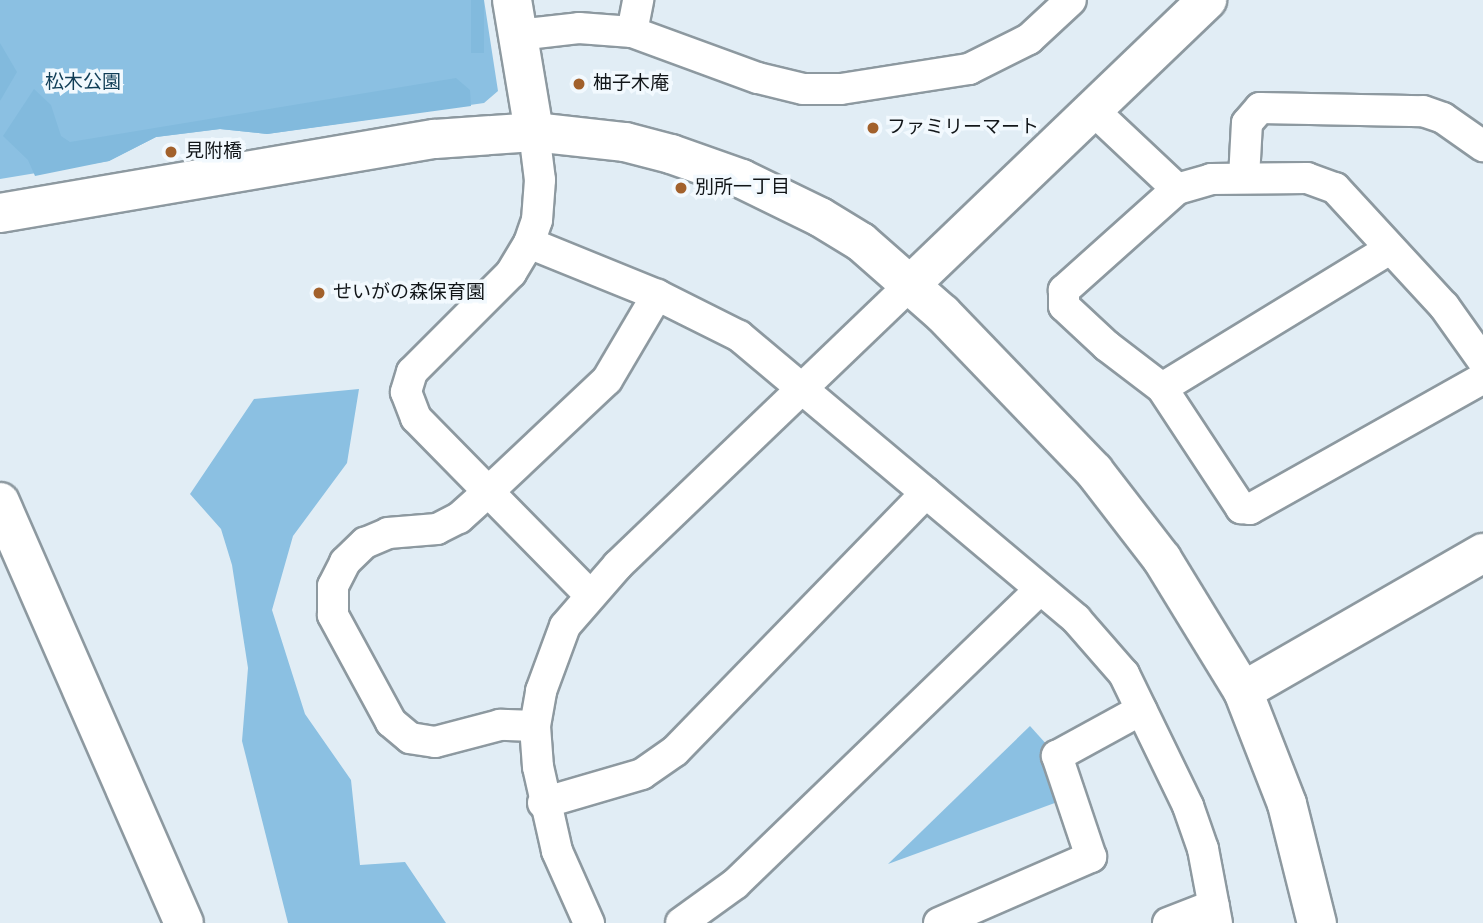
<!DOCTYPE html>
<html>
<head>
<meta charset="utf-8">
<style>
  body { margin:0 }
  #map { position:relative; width:1483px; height:923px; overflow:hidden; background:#e1edf5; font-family:"Source Sans 3","Noto Sans JP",sans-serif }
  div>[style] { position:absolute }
  .green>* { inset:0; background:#8bc0e2 }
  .forest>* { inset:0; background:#82badd; transform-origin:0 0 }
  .roads { filter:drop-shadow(2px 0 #8d99a0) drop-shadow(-2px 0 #8d99a0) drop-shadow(0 2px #8d99a0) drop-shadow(0 -2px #8d99a0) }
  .street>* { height:30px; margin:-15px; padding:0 15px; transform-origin:15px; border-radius:15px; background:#fff }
  .secondary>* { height:38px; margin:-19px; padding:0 19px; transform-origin:19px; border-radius:19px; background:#fff }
  .dots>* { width:19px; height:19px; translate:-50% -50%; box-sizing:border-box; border:4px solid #f2f9fe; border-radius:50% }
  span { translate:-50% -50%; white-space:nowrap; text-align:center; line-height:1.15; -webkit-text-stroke:7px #f2f9fe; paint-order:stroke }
  .park-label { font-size:19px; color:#103d56 }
  .poi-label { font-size:19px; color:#121619 }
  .left { translate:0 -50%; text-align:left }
</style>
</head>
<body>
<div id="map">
  <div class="green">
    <div style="clip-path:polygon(0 0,484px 0,498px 91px,484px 103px,267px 134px,220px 129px,156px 137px,109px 161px,0 179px)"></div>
    <div style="clip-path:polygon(359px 389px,347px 463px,293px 536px,272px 610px,305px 714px,351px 780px,360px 865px,405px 862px,446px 923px,288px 923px,242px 741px,248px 668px,232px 565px,221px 529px,190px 494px,254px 399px)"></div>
    <div style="clip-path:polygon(1030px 726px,1057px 756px,1071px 797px,888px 864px)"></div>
  </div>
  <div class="forest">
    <div style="left:471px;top:0;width:13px;height:53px"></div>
    <div style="clip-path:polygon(0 43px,17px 72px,0 101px)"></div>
    <div style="clip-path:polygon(456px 78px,470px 90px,471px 106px,267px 134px,220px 129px,156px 137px,109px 161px,35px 176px,28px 160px,3px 136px,34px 89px,51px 105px,61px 136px,70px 142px)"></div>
  </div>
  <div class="roads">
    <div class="street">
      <div style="left:632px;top:32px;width:33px;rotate:-79deg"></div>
      <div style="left:518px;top:35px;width:61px;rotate:-6.5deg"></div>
      <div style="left:579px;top:28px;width:53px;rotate:4.3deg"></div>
      <div style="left:632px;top:32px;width:134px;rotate:20.1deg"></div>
      <div style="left:758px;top:78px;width:46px;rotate:13.7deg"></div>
      <div style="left:803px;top:89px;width:38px"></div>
      <div style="left:841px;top:89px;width:130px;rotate:-8.9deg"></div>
      <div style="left:969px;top:69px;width:67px;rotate:-26.6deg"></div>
      <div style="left:1029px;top:39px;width:57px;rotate:-42.9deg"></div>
      <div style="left:1093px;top:110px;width:115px;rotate:43.2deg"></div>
      <div style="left:1177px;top:189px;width:35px;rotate:-16deg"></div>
      <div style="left:1211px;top:179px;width:96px;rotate:-0.6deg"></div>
      <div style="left:1307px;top:178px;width:30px;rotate:20deg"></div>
      <div style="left:1335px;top:188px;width:161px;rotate:47.3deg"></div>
      <div style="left:1444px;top:306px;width:67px;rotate:54.7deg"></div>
      <div style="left:534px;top:132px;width:48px;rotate:82.9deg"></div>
      <div style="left:540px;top:180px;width:40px;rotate:94.3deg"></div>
      <div style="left:537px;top:220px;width:24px;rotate:109deg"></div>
      <div style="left:529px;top:243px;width:35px;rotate:121deg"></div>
      <div style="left:511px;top:273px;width:140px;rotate:135deg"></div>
      <div style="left:412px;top:372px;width:21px;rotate:107deg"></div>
      <div style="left:406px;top:392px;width:28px;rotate:69deg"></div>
      <div style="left:416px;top:418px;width:247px;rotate:45.5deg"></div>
      <div style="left:1244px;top:178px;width:55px;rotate:-86.9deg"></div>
      <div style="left:1247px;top:123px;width:20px;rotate:-49deg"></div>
      <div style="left:1260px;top:108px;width:163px;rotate:1.1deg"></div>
      <div style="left:1423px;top:111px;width:21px;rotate:19deg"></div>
      <div style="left:1443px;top:118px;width:49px;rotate:35deg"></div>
      <div style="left:1177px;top:189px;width:152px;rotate:138.2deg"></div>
      <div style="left:1064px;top:290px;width:16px;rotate:90deg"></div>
      <div style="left:1064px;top:306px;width:59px;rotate:42.9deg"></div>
      <div style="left:1107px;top:346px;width:69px;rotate:37.4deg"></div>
      <div style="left:1162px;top:388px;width:144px;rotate:56.6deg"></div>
      <div style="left:1241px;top:508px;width:9px;rotate:6deg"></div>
      <div style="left:1250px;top:509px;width:267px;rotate:-29.3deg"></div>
      <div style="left:529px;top:243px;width:138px;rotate:22.1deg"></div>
      <div style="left:657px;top:295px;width:92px;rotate:26.6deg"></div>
      <div style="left:739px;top:336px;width:440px;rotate:40deg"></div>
      <div style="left:1076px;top:619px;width:73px;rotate:48.9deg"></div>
      <div style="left:1124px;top:674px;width:147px;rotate:64.1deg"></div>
      <div style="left:1188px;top:806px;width:46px;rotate:70.8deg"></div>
      <div style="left:1203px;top:849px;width:75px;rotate:79.3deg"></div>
      <div style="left:1162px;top:388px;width:267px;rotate:-31.4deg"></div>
      <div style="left:535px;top:726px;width:35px;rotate:-178deg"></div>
      <div style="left:500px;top:725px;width:67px;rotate:165.3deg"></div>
      <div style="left:435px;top:742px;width:25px;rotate:-171deg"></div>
      <div style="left:410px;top:738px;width:25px;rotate:-140deg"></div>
      <div style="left:391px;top:722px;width:122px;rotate:-118.5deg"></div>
      <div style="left:333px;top:615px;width:29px;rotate:-90deg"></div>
      <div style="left:333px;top:586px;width:27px;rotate:-63deg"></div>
      <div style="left:345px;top:562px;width:28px;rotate:-44deg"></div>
      <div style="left:365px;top:543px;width:25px;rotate:-23deg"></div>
      <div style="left:388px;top:533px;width:49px;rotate:-4.7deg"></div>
      <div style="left:437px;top:529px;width:25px;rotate:-27deg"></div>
      <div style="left:459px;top:518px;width:39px;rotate:-42deg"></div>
      <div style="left:488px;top:492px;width:163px;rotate:-43.3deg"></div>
      <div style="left:607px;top:380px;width:99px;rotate:-59.5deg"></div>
      <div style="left:543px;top:803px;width:103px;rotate:-16.3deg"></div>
      <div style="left:642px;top:774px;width:40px;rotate:-34.9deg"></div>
      <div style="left:675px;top:751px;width:360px;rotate:-45.8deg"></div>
      <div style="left:589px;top:923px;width:79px;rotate:-114deg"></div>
      <div style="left:557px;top:851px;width:86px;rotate:-102.7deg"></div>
      <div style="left:538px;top:767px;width:41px;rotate:-94.2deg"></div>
      <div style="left:535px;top:726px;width:36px;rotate:-80deg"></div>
      <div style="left:541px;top:691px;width:69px;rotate:-69.7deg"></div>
      <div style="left:565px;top:626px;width:81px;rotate:-49deg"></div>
      <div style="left:618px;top:565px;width:407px;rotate:-43.8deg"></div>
      <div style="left:681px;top:923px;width:67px;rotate:-35.8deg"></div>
      <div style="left:735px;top:884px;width:424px;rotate:-44deg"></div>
      <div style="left:939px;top:923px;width:166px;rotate:-23.5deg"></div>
      <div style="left:1091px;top:857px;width:107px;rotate:-108.6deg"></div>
      <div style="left:1057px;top:756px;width:96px;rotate:-28.7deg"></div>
      <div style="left:1168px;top:923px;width:49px;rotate:-21.4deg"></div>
    </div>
    <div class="secondary">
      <div style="left:512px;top:0;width:134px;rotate:80.5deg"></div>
      <div style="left:0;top:213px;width:441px;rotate:-9.7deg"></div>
      <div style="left:435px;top:139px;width:99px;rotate:-4deg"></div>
      <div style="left:534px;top:132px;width:92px;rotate:6.3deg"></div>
      <div style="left:625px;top:142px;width:48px;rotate:14.6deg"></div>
      <div style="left:671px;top:154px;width:75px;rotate:19.4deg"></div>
      <div style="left:742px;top:179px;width:87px;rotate:26deg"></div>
      <div style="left:820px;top:217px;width:48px;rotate:31.4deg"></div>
      <div style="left:861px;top:242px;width:109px;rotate:41.3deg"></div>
      <div style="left:943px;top:314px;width:218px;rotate:46.1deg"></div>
      <div style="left:1094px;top:471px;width:111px;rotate:52.3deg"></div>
      <div style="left:1162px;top:559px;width:155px;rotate:58.5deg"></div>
      <div style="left:1243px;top:691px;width:121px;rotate:68.7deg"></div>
      <div style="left:1287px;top:804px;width:123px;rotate:75.9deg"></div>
      <div style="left:912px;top:283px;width:409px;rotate:-43.8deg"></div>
      <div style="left:0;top:502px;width:459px;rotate:66.4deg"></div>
      <div style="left:1243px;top:691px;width:277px;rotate:-29.9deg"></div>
    </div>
  </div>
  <div class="dots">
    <div style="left:579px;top:84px;background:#a2612c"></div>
    <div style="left:873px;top:128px;background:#a2612c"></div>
    <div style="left:171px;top:152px;background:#a2612c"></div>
    <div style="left:681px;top:188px;background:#a2612c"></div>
    <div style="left:319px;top:293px;background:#a2612c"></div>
  </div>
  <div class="park-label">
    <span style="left:83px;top:83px">松木公園</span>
  </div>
  <div class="poi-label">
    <span class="left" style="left:593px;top:84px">柚子木庵</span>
    <span class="left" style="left:887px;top:128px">ファミリーマート</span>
    <span class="left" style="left:185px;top:152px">見附橋</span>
    <span class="left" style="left:695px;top:188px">別所一丁目</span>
    <span class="left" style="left:333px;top:293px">せいがの森保育園</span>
  </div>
</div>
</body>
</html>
